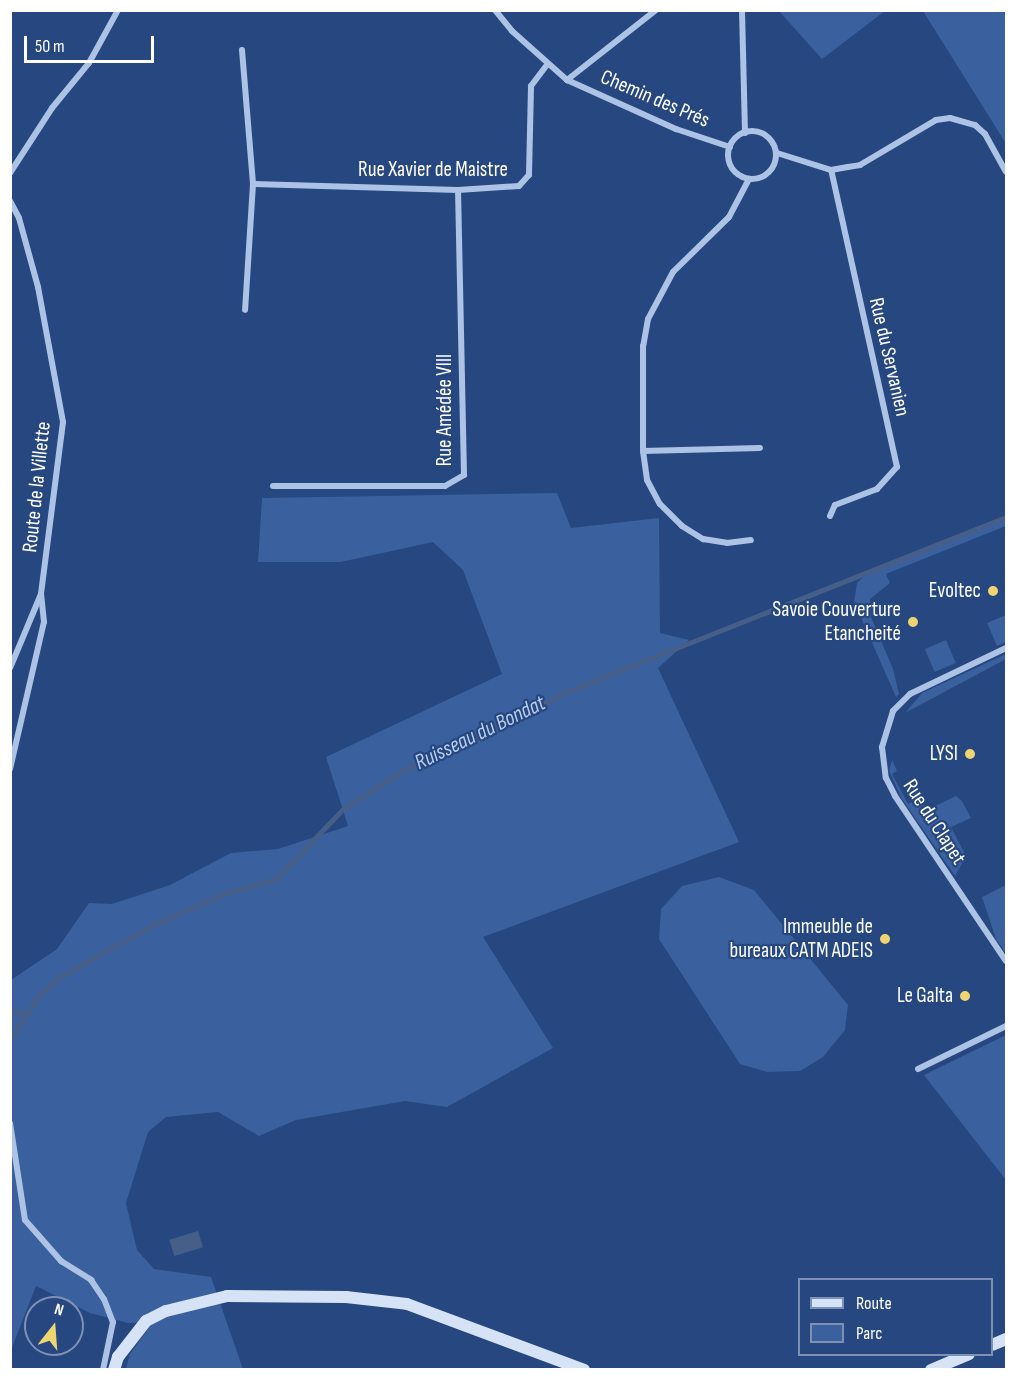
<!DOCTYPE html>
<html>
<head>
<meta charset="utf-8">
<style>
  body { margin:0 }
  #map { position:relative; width:1017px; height:1380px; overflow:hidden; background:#264780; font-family:"Sofia Sans Condensed",sans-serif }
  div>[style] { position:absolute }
  .green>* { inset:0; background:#3a609e; transform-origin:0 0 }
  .water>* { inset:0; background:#465f88; transform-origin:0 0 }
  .stream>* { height:5px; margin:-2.5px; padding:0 2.5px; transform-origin:2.5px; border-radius:2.5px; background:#465f88 }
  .street>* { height:6px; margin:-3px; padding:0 3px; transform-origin:3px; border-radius:3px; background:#adc3e6 }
  .street>.ring { margin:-3px; padding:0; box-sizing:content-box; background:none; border:6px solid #adc3e6; border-radius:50% }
  .secondary>* { height:12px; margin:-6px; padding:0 6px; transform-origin:6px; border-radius:6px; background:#d6e2f6 }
  .dots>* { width:16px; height:16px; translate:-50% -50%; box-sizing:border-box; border:3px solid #264780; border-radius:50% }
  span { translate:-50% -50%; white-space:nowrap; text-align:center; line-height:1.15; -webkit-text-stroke:4.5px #264780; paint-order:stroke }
  .street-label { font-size:21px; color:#fff }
  .poi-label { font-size:21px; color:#fff }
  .right { translate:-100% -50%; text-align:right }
  .water-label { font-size:22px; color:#b8cdee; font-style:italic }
  .frame { position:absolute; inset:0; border:12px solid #fff; pointer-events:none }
  .legend { position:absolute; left:798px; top:1278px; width:195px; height:78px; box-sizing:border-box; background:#264780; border:2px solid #7d91b3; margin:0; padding:8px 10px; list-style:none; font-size:18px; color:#fff }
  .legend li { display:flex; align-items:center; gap:12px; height:30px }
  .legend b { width:30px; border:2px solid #7d91b3 }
  .north { position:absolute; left:24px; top:1296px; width:60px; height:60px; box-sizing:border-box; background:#264780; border:2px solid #7d91b3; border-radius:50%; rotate:17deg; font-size:16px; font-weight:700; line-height:24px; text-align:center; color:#fff }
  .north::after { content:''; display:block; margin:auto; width:21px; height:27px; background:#efd472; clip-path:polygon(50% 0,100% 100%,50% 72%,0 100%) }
  .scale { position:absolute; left:24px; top:36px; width:130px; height:27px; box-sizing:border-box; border:3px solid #fff; border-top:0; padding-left:8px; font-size:18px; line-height:21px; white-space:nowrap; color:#fff; -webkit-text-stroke:4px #264780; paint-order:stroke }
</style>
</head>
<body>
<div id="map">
  <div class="green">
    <div style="clip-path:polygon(779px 11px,885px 11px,822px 59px)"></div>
    <div style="clip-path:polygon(923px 11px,1006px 11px,1006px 141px,1005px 142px)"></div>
    <div style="clip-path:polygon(557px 493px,571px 528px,659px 518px,660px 633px,689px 640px,658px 668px,739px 842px,483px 937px,553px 1048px,447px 1107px,405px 1101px,296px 1120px,259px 1136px,218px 1112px,166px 1117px,148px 1132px,126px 1203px,137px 1250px,154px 1269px,211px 1277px,243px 1369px,126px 1369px,130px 1354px,153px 1322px,128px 1323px,90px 1313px,36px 1286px,11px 1350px,11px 980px,57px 949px,89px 903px,112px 904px,170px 885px,231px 853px,278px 849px,348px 826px,326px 757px,502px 674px,463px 570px,433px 542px,341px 562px,258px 562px,262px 498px)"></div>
    <div style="clip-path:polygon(1006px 517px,1006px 526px,886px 574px,890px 583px,870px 599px,871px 617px,893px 669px,899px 694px,896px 697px,854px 602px,857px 583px,865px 575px)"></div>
    <div style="clip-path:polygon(1006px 615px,1006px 642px,997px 646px,987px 623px)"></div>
    <div style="left:946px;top:640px;width:25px;height:23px;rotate:67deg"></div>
    <div style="clip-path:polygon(1006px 654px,1006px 659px,905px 713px,922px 693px)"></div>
    <div style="clip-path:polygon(892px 760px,897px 771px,892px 774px,908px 804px,920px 798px,927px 810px,956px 796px,962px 801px,971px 818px,951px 827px,966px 856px,955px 876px,902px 799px,889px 771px)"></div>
    <div style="clip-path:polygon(719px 877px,754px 890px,848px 1005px,845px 1030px,823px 1057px,800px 1071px,767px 1072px,740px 1064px,659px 939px,661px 909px,682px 886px)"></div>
    <div style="clip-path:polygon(1006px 885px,1006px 954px,996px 939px,982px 897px)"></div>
    <div style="clip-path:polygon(1006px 1035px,1006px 1180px,924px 1075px)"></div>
  </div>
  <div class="water">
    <div style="left:198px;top:1231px;width:17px;height:30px;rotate:73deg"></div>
  </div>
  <div class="stream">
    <div style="left:10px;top:1011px;width:15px;rotate:8deg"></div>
    <div style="left:12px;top:1037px;width:51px;rotate:-56.9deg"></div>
    <div style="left:40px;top:994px;width:26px;rotate:-40deg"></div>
    <div style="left:60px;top:977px;width:104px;rotate:-29.3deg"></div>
    <div style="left:151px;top:926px;width:82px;rotate:-23.7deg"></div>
    <div style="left:226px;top:893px;width:52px;rotate:-15.6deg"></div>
    <div style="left:276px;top:879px;width:97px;rotate:-46.3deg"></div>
    <div style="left:343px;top:809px;width:72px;rotate:-32.6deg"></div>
    <div style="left:404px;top:770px;width:90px;rotate:-23.4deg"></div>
    <div style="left:487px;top:734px;width:89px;rotate:-28deg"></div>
    <div style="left:566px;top:692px;width:474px;rotate:-21.7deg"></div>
  </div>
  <div class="street">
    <div style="left:495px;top:10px;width:27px;rotate:51deg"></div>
    <div style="left:512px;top:31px;width:74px;rotate:41.7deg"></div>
    <div style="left:567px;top:80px;width:120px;rotate:24.2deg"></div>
    <div style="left:676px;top:129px;width:57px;rotate:18.4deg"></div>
    <div style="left:742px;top:10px;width:123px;rotate:88.6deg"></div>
    <div style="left:242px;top:50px;width:134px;rotate:85.3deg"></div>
    <div style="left:253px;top:184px;width:126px;rotate:93.6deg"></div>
    <div style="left:567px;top:80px;width:113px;rotate:-38.2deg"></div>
    <div class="ring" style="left:728px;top:131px;width:42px;height:42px"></div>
    <div style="left:777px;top:153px;width:57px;rotate:17.5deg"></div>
    <div style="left:831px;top:170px;width:17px;rotate:-10deg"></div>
    <div style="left:848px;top:167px;width:12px;rotate:-9deg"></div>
    <div style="left:860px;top:165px;width:88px;rotate:-30.6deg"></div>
    <div style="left:936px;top:120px;width:14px;rotate:-8deg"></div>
    <div style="left:950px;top:118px;width:26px;rotate:16deg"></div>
    <div style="left:975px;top:125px;width:13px;rotate:42deg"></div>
    <div style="left:985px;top:134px;width:43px;rotate:61.1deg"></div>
    <div style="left:10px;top:173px;width:77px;rotate:-57.1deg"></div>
    <div style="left:52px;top:108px;width:58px;rotate:-50.6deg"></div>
    <div style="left:89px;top:63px;width:60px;rotate:-61.3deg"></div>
    <div style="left:749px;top:179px;width:43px;rotate:117.8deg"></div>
    <div style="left:729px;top:217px;width:78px;rotate:135.5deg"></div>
    <div style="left:673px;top:272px;width:53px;rotate:118deg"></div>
    <div style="left:648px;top:319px;width:27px;rotate:100deg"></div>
    <div style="left:643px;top:346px;width:105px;rotate:90deg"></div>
    <div style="left:643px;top:451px;width:29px;rotate:82deg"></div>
    <div style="left:647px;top:480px;width:27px;rotate:62deg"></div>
    <div style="left:660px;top:504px;width:31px;rotate:45deg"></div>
    <div style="left:682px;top:526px;width:25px;rotate:32deg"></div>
    <div style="left:703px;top:539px;width:24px;rotate:9deg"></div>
    <div style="left:727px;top:543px;width:24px;rotate:-7deg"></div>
    <div style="left:253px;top:184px;width:205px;rotate:1.7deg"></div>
    <div style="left:458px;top:190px;width:61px;rotate:-3.8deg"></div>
    <div style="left:519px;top:186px;width:15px;rotate:-48deg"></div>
    <div style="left:529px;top:175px;width:89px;rotate:-88.7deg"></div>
    <div style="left:531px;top:86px;width:26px;rotate:-53deg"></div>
    <div style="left:10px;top:201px;width:19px;rotate:62deg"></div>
    <div style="left:19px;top:218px;width:72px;rotate:74.6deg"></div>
    <div style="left:38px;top:287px;width:137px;rotate:79.5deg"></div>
    <div style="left:63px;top:422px;width:173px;rotate:97.3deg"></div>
    <div style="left:41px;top:594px;width:80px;rotate:112.7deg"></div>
    <div style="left:643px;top:451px;width:117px;rotate:-1.5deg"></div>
    <div style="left:273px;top:486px;width:172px"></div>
    <div style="left:445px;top:486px;width:22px;rotate:-30deg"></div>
    <div style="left:464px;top:475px;width:285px;rotate:-91.2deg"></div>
    <div style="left:830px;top:516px;width:12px;rotate:-66deg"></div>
    <div style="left:835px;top:505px;width:45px;rotate:-20.9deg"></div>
    <div style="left:877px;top:489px;width:30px;rotate:-48deg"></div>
    <div style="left:897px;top:467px;width:304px;rotate:-102.5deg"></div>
    <div style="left:1006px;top:648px;width:106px;rotate:154.4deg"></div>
    <div style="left:910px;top:694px;width:24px;rotate:135deg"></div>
    <div style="left:893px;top:711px;width:38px;rotate:107deg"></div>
    <div style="left:882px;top:747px;width:31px;rotate:83deg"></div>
    <div style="left:886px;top:778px;width:20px;rotate:63deg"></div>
    <div style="left:895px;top:796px;width:199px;rotate:56.1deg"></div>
    <div style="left:10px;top:769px;width:151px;rotate:-77deg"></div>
    <div style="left:44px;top:622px;width:28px;rotate:-96deg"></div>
    <div style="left:918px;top:1069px;width:98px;rotate:-26deg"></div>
    <div style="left:10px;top:1123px;width:98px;rotate:81.2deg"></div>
    <div style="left:25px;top:1220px;width:55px;rotate:48.7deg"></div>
    <div style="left:61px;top:1261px;width:36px;rotate:32deg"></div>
    <div style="left:91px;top:1280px;width:23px;rotate:56deg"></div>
    <div style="left:104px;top:1299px;width:25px;rotate:69deg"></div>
    <div style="left:113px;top:1322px;width:49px;rotate:101.8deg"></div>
  </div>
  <div class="secondary">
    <div style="left:992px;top:1345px;width:15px;rotate:-23deg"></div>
    <div style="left:114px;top:1370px;width:14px;rotate:-73deg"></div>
    <div style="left:118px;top:1357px;width:46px;rotate:-52.1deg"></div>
    <div style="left:146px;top:1321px;width:22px;rotate:-27deg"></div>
    <div style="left:166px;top:1311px;width:63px;rotate:-13.8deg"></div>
    <div style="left:227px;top:1296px;width:119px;rotate:0.5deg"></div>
    <div style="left:346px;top:1297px;width:61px;rotate:6.5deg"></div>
    <div style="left:407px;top:1304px;width:189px;rotate:20.4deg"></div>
    <div style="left:931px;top:1370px;width:41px;rotate:-22.8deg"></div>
  </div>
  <div class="dots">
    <div style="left:993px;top:591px;background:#efd472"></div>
    <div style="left:913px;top:622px;background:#efd472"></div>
    <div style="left:970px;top:754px;background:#efd472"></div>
    <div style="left:885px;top:939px;background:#efd472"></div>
    <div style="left:965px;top:996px;background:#efd472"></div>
  </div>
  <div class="street-label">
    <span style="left:655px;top:99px;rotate:23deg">Chemin des Prés</span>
    <span style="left:433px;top:170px">Rue Xavier de Maistre</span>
    <span style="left:889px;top:357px;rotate:77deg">Rue du Servanien</span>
    <span style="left:445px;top:410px;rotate:-90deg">Rue Amédée VIII</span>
    <span style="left:37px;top:487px;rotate:-84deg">Route de la Villette</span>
    <span style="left:934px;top:822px;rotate:57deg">Rue du Clapet</span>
  </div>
  <div class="poi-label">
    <span class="right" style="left:981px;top:591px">Evoltec</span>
    <span class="right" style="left:901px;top:622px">Savoie Couverture<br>Etancheité</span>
    <span class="right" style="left:958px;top:754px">LYSI</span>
    <span class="right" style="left:873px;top:939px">Immeuble de<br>bureaux CATM ADEIS</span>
    <span class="right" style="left:953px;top:996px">Le Galta</span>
  </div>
  <div class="water-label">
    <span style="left:480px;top:733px;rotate:-26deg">Ruisseau du Bondat</span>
  </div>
  <div class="frame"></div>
  <ul class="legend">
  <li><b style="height:8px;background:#d6e2f6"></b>Route</li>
  <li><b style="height:16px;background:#3a609e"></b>Parc</li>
  </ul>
  <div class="north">N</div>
  <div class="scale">50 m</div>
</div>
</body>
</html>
